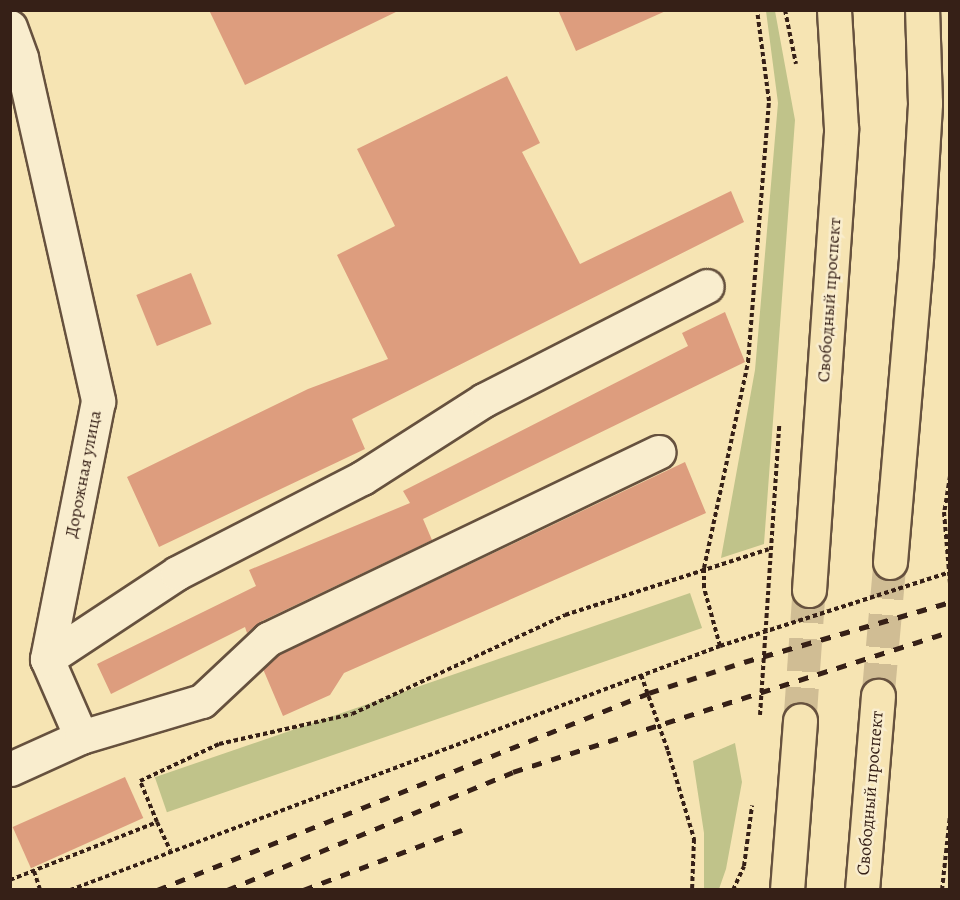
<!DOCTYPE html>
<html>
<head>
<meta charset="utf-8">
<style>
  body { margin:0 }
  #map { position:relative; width:960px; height:900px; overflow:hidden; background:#f6e4b3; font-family:Alegreya,serif }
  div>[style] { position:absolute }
  .green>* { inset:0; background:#c0c38a; transform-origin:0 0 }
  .building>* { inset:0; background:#dd9d7e; transform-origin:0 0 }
  .major-tunnel>* { height:33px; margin-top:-16.5px; transform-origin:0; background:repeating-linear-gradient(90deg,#d0bd94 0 33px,transparent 0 49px) }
  .path>* { height:4px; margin-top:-2px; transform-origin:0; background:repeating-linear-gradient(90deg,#362017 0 4.5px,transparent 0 7.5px) }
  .roads { filter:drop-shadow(2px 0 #66513e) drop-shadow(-2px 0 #66513e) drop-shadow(0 2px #66513e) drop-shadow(0 -2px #66513e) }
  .minor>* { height:33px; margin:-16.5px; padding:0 16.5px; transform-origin:16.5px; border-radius:16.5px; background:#f9edce }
  .major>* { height:33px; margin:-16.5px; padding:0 16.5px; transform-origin:16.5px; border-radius:16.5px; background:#f6e4b3 }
  .rail>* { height:4.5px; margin-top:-2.25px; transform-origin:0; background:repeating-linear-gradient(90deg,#362017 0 10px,transparent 0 20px) }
  .path-bridge>* { height:4px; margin-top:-2px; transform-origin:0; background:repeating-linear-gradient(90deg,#362017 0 4.5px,transparent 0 7.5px) }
  span { translate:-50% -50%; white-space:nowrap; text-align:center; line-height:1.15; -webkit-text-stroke:5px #f9edce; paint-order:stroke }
  .street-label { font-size:18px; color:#362017 }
  .frame { position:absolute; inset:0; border:12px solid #362017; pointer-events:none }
</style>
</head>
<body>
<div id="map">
  <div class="green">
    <div style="clip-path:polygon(766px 11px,775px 11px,795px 120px,764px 544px,721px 558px,755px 370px,778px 103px)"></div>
    <div style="left:690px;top:593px;width:37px;height:566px;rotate:71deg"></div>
    <div style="clip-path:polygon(735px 743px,742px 782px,726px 869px,719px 889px,704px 889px,704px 833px,693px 761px)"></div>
  </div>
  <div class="building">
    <div style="clip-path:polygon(209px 10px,400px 10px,245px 85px)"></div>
    <div style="clip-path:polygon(558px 10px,668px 10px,576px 51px)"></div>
    <div style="clip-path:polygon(507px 76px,540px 143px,522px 152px,580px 264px,731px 191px,744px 222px,352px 419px,365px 449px,159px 547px,127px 477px,308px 389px,388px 359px,337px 255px,395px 226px,357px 149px)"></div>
    <div style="left:191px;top:273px;width:55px;height:59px;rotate:68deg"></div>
    <div style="clip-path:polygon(725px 312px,745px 362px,423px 519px,432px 540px,260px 622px,247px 633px,245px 627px,111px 694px,97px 664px,256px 586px,249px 570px,410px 503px,403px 491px,688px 346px,682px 333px)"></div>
    <div style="clip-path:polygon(685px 462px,706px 513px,344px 673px,330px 695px,283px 716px,263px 669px,279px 655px)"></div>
    <div style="left:125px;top:777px;width:45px;height:123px;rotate:66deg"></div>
  </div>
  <div class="major-tunnel">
    <div style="left:878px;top:696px;width:135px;rotate:-84.9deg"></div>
    <div style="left:800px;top:720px;width:130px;rotate:-86deg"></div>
  </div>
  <div class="path">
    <div style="left:785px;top:10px;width:55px;rotate:78.5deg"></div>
    <div style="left:950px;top:476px;width:36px;rotate:99deg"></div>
    <div style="left:944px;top:512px;width:72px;rotate:85.2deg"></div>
    <div style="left:641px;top:675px;width:81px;rotate:70.4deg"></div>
    <div style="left:668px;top:751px;width:92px;rotate:73.5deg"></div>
    <div style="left:694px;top:839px;width:51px;rotate:92.2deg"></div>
    <div style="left:760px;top:715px;width:290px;rotate:-86.2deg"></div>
    <div style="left:157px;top:822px;width:44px;rotate:-112.5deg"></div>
    <div style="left:140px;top:781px;width:87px;rotate:-25.1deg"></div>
    <div style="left:219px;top:744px;width:136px;rotate:-12.7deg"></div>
    <div style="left:352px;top:714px;width:235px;rotate:-24.9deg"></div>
    <div style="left:565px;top:615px;width:214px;rotate:-17.9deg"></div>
    <div style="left:34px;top:871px;width:20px;rotate:72deg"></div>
    <div style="left:10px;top:880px;width:158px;rotate:-21.5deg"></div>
    <div style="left:157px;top:822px;width:31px;rotate:65deg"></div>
    <div style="left:70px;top:890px;width:694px;rotate:-20.58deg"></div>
    <div style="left:720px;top:646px;width:60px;rotate:-105.4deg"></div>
    <div style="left:704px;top:588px;width:20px;rotate:-90deg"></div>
    <div style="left:704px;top:568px;width:211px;rotate:-77.9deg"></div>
    <div style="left:748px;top:362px;width:262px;rotate:-85.4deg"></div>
    <div style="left:769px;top:101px;width:92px;rotate:-97.5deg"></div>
    <div style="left:733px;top:890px;width:26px;rotate:-65deg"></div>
    <div style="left:744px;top:866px;width:61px;rotate:-82.4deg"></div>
    <div style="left:942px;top:890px;width:75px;rotate:-83.9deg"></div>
  </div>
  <div class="roads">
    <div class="minor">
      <div style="left:10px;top:27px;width:33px;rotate:70deg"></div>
      <div style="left:21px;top:58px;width:352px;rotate:77.3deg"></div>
      <div style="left:98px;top:401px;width:263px;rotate:101.2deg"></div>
      <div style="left:47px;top:659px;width:85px;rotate:66.4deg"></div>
      <div style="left:81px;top:737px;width:78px;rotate:155.7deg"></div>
      <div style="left:47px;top:659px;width:156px;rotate:-33.5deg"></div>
      <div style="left:177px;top:573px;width:208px;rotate:-27.2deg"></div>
      <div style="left:362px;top:478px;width:145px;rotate:-32.6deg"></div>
      <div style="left:484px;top:400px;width:250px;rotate:-27.1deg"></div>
      <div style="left:81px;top:737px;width:126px;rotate:-16.6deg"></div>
      <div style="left:202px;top:701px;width:91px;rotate:-43.2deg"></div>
      <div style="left:268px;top:639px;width:433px;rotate:-25.6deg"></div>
    </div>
    <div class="major">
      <div style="left:890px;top:562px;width:307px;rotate:-85.1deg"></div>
      <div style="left:916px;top:256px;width:153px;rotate:-86.6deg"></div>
      <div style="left:925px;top:103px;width:93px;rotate:-91.8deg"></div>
      <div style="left:809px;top:590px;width:463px;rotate:-86deg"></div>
      <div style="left:841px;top:128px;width:118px;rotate:-93.4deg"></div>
      <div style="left:787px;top:890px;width:170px;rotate:-85.6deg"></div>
      <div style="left:862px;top:890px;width:195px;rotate:-85.3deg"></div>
    </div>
  </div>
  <div class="rail">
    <div style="left:157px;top:890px;width:530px;rotate:-21.82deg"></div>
    <div style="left:649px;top:693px;width:100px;rotate:-18.1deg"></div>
    <div style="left:744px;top:662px;width:215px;rotate:-16.2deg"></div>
    <div style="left:227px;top:890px;width:309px;rotate:-22.4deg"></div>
    <div style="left:513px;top:772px;width:459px;rotate:-17.8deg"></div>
    <div style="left:303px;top:890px;width:170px;rotate:-20.7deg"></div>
  </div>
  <div class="path-bridge">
    <div style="left:720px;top:646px;width:242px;rotate:-17.8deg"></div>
  </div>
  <div class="street-label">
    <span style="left:829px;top:300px;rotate:-86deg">Свободный проспект</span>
    <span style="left:83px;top:474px;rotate:-79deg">Дорожная улица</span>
    <span style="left:870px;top:793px;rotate:-85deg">Свободный проспект</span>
  </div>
  <div class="frame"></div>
</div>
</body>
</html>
